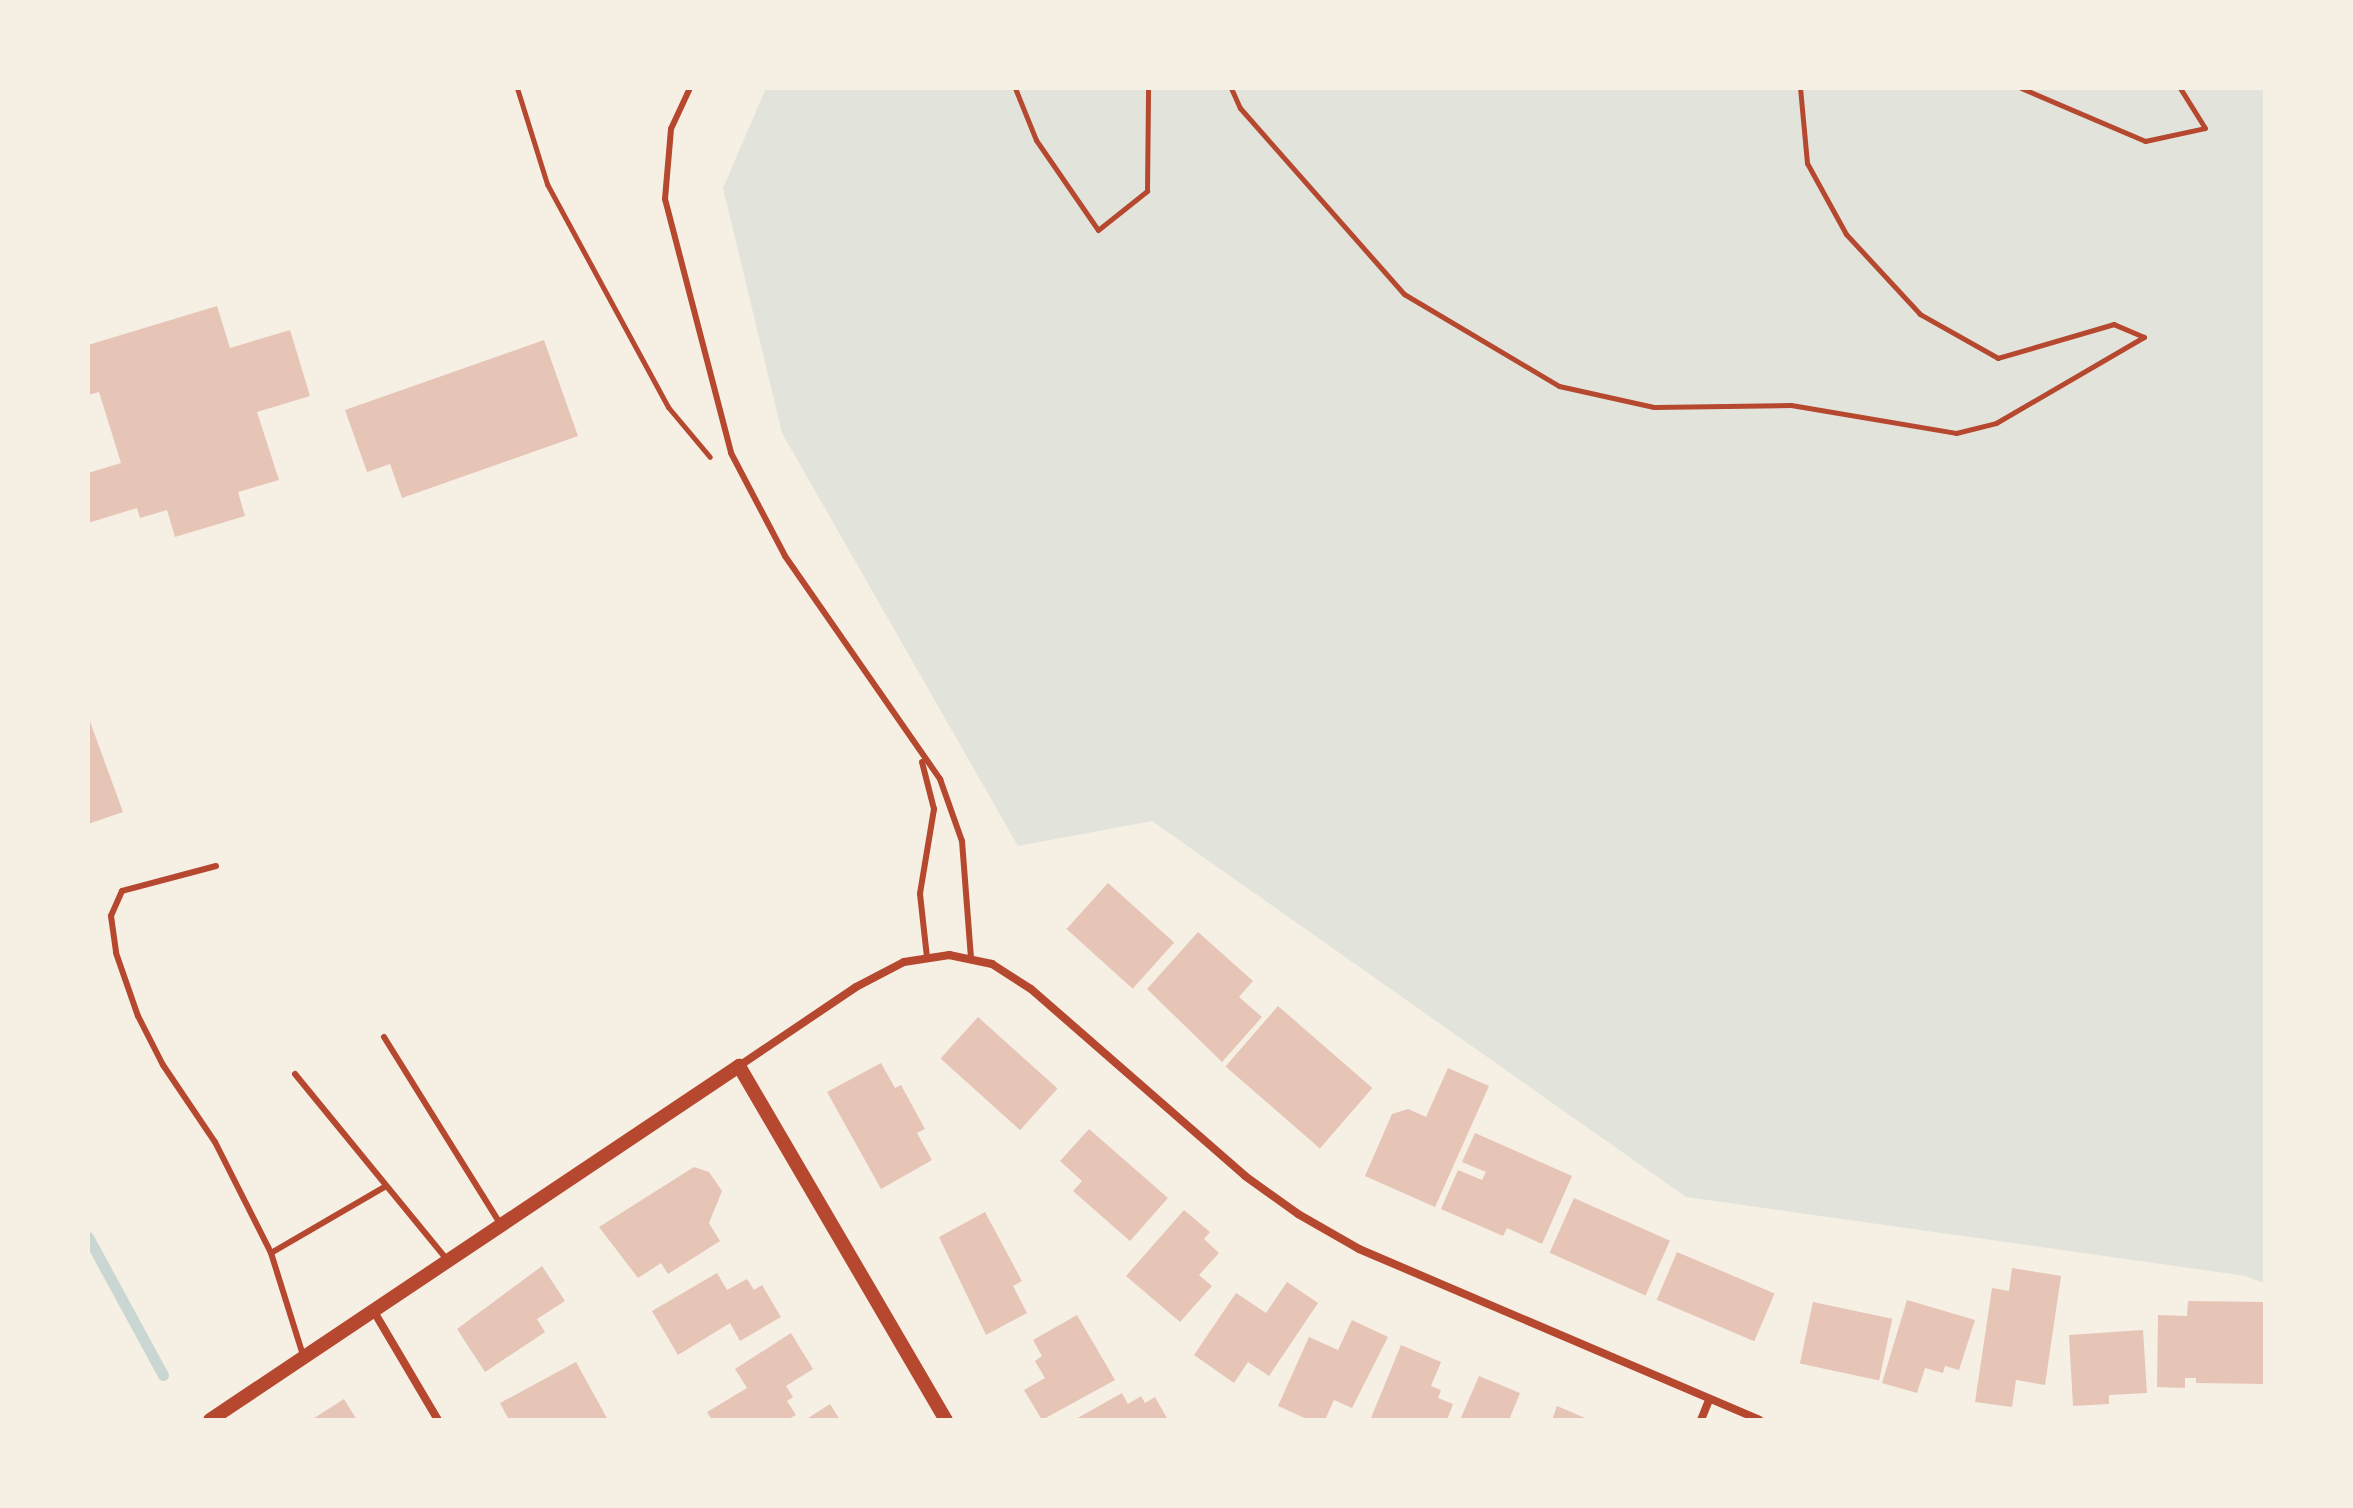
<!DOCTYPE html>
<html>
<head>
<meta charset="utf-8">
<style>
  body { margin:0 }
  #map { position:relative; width:2353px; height:1508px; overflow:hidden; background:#f6efe4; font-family:"Fira Sans Condensed",sans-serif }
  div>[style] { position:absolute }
  .green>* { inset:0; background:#e2e4dc }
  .stream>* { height:11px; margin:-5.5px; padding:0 5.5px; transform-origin:5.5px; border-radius:5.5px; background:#c9d6d2 }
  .building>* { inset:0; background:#e6c5b7; transform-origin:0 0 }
  .path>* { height:5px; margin:-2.5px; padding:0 2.5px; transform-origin:2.5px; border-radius:2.5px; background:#b5482f }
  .service>* { height:6px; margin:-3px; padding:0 3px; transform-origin:3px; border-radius:3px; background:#b5482f }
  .minor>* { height:8px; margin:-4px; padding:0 4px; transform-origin:4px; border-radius:4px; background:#b5482f }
  .tertiary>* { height:14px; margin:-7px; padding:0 7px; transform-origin:7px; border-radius:7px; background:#b5482f }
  span { translate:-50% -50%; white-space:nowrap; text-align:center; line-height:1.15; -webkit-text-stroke:8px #f6efe4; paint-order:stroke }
  .frame { position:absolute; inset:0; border:90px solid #f6efe4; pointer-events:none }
</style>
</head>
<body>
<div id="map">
  <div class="green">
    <div style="clip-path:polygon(766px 88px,2265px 88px,2265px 1284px,2246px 1276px,1686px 1197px,1152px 821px,1018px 846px,782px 433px,723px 188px)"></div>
  </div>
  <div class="stream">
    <div style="left:88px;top:1237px;width:157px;rotate:61.5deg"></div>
  </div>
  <div class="building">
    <div style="clip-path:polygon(217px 306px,230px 348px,290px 330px,310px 396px,257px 412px,279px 480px,238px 492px,245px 516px,175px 537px,167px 510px,140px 518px,137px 508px,88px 523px,88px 473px,121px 463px,99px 392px,88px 395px,88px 345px)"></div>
    <div style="clip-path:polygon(544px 340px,578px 436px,402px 498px,390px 464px,367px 472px,345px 410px)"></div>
    <div style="clip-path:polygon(88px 716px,123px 812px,88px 824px)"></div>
    <div style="left:1108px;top:883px;width:89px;height:62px;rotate:42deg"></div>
    <div style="clip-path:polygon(1198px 932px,1253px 981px,1239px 997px,1262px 1017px,1222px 1062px,1147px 989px)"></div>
    <div style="left:1278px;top:1006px;width:125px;height:80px;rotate:41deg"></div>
    <div style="left:978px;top:1017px;width:107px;height:56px;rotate:42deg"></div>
    <div style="clip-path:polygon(881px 1063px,895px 1088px,901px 1085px,925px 1129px,917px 1133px,932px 1160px,881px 1189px,827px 1092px)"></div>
    <div style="clip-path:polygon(1448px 1068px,1489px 1086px,1435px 1207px,1365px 1176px,1392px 1114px,1408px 1109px,1426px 1117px)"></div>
    <div style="clip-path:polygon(1089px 1129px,1168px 1198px,1130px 1241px,1073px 1191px,1082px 1181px,1060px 1161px)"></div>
    <div style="clip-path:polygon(1475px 1133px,1572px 1176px,1542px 1244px,1507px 1228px,1503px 1236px,1441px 1209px,1458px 1170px,1482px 1180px,1486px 1172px,1462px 1162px)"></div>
    <div style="clip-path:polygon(694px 1167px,709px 1172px,722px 1191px,709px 1223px,720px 1241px,668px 1274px,661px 1263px,638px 1278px,599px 1227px)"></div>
    <div style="left:1574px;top:1198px;width:105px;height:60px;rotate:24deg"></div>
    <div style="clip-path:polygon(1184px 1210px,1210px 1232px,1204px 1239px,1219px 1253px,1199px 1275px,1212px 1286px,1180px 1322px,1126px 1276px)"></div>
    <div style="clip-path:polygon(985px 1212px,1022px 1281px,1013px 1286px,1027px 1313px,986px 1335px,939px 1237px)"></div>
    <div style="left:1677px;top:1252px;width:106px;height:52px;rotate:23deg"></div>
    <div style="clip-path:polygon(542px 1266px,565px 1301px,537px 1319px,545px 1332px,485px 1372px,457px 1329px)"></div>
    <div style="clip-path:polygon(2012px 1268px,2061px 1276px,2045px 1385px,2016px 1380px,2012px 1407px,1975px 1402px,1992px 1288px,2009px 1291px)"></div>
    <div style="clip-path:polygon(717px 1273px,727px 1290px,747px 1279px,754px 1290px,762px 1285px,781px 1317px,740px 1341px,730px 1323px,678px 1355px,652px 1311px)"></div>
    <div style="clip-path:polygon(1287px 1282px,1318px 1303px,1269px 1376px,1248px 1362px,1234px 1383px,1194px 1355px,1236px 1293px,1266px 1313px)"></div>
    <div style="clip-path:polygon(1907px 1300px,1975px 1320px,1959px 1370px,1945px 1366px,1943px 1373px,1925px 1368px,1917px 1393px,1882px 1383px)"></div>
    <div style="clip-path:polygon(2188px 1301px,2265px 1302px,2265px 1384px,2196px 1383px,2196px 1378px,2185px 1378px,2185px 1388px,2157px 1387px,2158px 1315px,2187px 1316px)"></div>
    <div style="left:1813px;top:1302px;width:81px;height:63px;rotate:12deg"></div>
    <div style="clip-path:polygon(1077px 1315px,1115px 1380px,1042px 1420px,1024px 1390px,1045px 1378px,1035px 1361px,1042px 1356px,1033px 1340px)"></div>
    <div style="clip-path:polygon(1352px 1320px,1388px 1337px,1352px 1408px,1334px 1400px,1325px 1420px,1309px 1420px,1278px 1406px,1309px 1337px,1338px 1350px)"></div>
    <div style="clip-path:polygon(2143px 1330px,2147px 1393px,2109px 1395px,2109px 1404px,2073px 1406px,2069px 1335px)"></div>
    <div style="clip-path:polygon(791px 1333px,813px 1369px,786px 1386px,793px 1397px,787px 1401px,796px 1415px,787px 1420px,712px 1420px,707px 1412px,747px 1388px,735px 1369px)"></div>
    <div style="clip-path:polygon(1401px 1345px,1441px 1362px,1431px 1386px,1441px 1390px,1438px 1398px,1453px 1404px,1447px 1420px,1371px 1418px)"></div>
    <div style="clip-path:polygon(576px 1362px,608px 1420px,509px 1420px,500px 1403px)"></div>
    <div style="clip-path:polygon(1479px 1376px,1520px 1393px,1509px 1420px,1460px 1420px)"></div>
    <div style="clip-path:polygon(1122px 1393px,1128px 1404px,1141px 1396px,1145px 1403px,1155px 1397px,1168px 1420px,1074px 1420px)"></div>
    <div style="clip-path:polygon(344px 1399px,357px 1420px,311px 1420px)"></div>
    <div style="clip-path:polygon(830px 1404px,840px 1420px,805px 1420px)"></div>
    <div style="clip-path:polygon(1557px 1406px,1590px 1420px,1552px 1420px)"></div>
  </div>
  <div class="path">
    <div style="left:517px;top:88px;width:101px;rotate:72.6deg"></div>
    <div style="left:547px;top:184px;width:254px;rotate:61.5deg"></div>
    <div style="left:668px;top:407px;width:65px;rotate:50deg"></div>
    <div style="left:1015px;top:88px;width:56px;rotate:68deg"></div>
    <div style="left:1036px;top:140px;width:109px;rotate:55.4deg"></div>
    <div style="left:1098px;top:230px;width:63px;rotate:-38.5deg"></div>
    <div style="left:1147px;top:191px;width:103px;rotate:-89.4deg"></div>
    <div style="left:1231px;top:88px;width:22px;rotate:66deg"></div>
    <div style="left:1240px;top:108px;width:248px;rotate:48.6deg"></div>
    <div style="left:1404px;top:294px;width:180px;rotate:30.7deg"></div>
    <div style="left:1559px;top:386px;width:97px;rotate:12.5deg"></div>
    <div style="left:1654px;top:407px;width:137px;rotate:-0.8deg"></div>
    <div style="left:1791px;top:405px;width:167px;rotate:9.6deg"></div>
    <div style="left:1956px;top:433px;width:41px;rotate:-14deg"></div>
    <div style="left:1996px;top:423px;width:171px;rotate:-30.2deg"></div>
    <div style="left:2144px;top:337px;width:33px;rotate:-157deg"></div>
    <div style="left:2114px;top:324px;width:121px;rotate:163.7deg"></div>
    <div style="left:1998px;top:358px;width:90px;rotate:-150.6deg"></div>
    <div style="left:1920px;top:314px;width:109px;rotate:-132.8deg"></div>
    <div style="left:1846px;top:234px;width:81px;rotate:-118.8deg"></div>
    <div style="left:1807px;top:163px;width:75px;rotate:-95.3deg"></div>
    <div style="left:2021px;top:88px;width:135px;rotate:23.1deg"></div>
    <div style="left:2145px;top:141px;width:61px;rotate:-12.2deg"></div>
    <div style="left:2205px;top:128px;width:47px;rotate:-122deg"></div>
  </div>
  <div class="service">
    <div style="left:690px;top:88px;width:45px;rotate:114.9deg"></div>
    <div style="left:671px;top:129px;width:70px;rotate:94.9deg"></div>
    <div style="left:665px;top:199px;width:262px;rotate:75.4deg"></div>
    <div style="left:731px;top:453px;width:116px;rotate:62.3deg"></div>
    <div style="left:785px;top:556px;width:272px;rotate:55.2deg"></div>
    <div style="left:940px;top:779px;width:66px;rotate:70.5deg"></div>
    <div style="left:962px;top:841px;width:116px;rotate:85.6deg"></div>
    <div style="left:922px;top:762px;width:49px;rotate:75.7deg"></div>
    <div style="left:934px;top:809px;width:86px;rotate:99.4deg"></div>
    <div style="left:920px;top:894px;width:63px;rotate:83.7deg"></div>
    <div style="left:216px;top:866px;width:97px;rotate:165.1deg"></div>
    <div style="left:122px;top:891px;width:27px;rotate:114deg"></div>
    <div style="left:111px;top:916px;width:37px;rotate:82deg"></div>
    <div style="left:116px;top:953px;width:67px;rotate:70.8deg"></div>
    <div style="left:138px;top:1016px;width:55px;rotate:63deg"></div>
    <div style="left:163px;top:1065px;width:93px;rotate:56deg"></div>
    <div style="left:215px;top:1142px;width:124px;rotate:63.2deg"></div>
    <div style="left:271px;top:1253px;width:107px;rotate:72.6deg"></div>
    <div style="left:384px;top:1037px;width:221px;rotate:58.1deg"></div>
    <div style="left:295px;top:1074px;width:240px;rotate:50.7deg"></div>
    <div style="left:271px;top:1253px;width:133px;rotate:-30.2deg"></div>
  </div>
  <div class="minor">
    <div style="left:739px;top:1066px;width:141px;rotate:-34deg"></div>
    <div style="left:856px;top:987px;width:54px;rotate:-27.5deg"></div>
    <div style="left:904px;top:962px;width:46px;rotate:-8.8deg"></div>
    <div style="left:949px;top:955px;width:44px;rotate:11.8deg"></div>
    <div style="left:992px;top:964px;width:46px;rotate:32.7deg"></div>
    <div style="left:1031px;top:989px;width:284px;rotate:41.1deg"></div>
    <div style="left:1245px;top:1176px;width:65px;rotate:35.6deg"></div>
    <div style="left:1298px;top:1214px;width:70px;rotate:29.8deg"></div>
    <div style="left:1359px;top:1249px;width:435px;rotate:23.1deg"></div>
    <div style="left:373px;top:1310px;width:128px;rotate:59.4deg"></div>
    <div style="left:1701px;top:1420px;width:22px;rotate:-68deg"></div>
  </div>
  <div class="tertiary">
    <div style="left:210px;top:1420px;width:637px;rotate:-33.79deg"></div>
    <div style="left:739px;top:1066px;width:410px;rotate:59.7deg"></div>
  </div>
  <div class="frame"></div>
</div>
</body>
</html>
